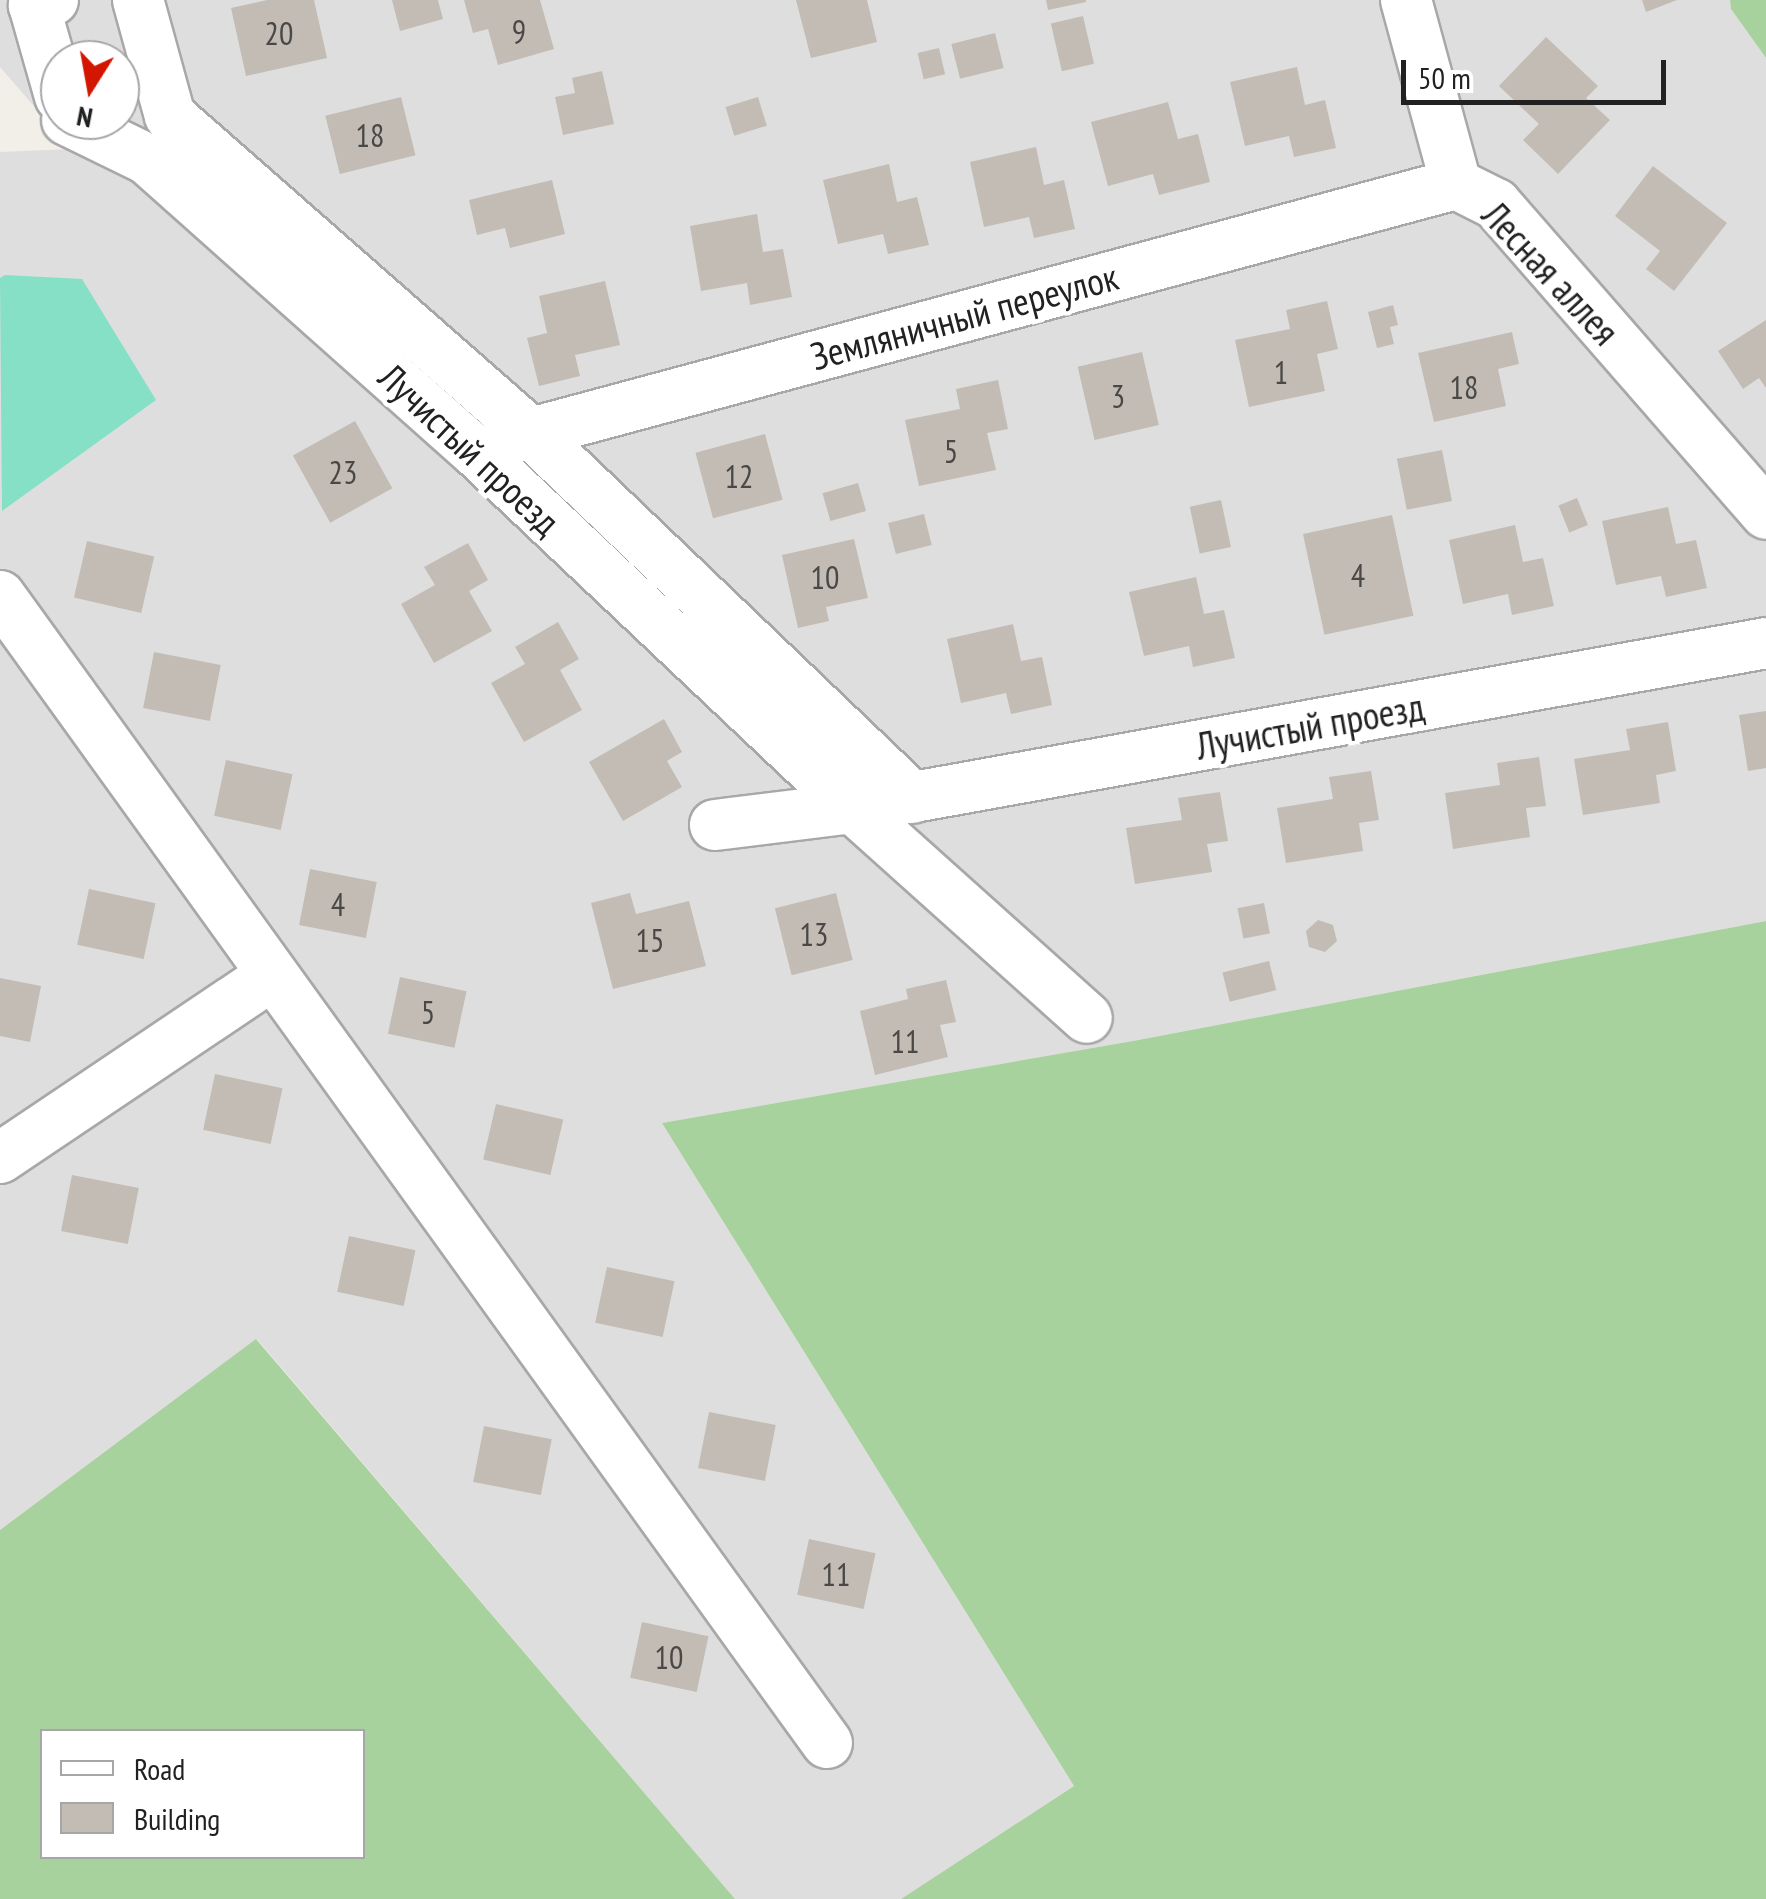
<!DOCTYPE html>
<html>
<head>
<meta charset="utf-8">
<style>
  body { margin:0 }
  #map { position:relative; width:1766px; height:1899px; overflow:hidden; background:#f1efe8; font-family:"PT Sans Narrow",sans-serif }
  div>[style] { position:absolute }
  .residential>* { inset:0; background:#dfdede }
  .forest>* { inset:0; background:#a7d19d }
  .pitch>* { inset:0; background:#86e0c6 }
  .building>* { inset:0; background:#c2bcb4; transform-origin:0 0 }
  .roads { filter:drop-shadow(2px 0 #a8a8a8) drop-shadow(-2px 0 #a8a8a8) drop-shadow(0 2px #a8a8a8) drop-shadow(0 -2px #a8a8a8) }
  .minor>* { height:50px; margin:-25px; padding:0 25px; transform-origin:25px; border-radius:25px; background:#fff }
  span { translate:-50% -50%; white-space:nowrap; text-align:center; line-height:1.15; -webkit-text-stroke:9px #fff; paint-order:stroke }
  .number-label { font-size:32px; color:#494846 }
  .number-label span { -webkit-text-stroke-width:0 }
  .street-label { font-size:38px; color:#212121 }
  .legend { position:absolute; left:40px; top:1729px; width:325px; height:130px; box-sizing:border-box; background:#fff; border:2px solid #a6a6a6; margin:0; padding:12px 18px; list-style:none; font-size:30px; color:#212121 }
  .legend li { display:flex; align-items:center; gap:20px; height:50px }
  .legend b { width:50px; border:2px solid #a6a6a6 }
  .north { position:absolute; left:40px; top:40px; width:100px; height:100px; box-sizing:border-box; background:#fff; border:2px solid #a6a6a6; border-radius:50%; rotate:191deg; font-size:28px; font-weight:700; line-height:40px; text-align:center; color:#212121 }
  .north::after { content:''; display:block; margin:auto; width:35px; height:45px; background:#d21600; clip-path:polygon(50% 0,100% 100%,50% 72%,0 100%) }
  .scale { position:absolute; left:1401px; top:60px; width:265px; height:45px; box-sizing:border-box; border:5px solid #212121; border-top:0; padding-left:12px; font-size:30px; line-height:35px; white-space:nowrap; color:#212121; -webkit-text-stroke:8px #fff; paint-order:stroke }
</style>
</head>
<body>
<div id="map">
  <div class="residential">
    <div style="clip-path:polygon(evenodd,0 0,1730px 0,1731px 9px,1766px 58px,1766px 921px,1133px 1041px,662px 1123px,1074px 1786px,901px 1899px,735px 1899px,257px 1339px,0 1530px,0 152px,71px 149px,0 67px,0 0,60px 60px,120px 60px,120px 120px,60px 120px,60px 60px)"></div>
  </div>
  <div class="forest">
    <div style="clip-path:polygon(1730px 0,1766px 0,1766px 58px,1731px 9px)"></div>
    <div style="clip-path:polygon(1766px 921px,1766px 1899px,901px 1899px,1074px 1786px,662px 1123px,1133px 1041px)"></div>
    <div style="clip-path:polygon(evenodd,256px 1339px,735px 1899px,0 1899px,0 1530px,256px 1339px,42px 1732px,362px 1732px,362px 1856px,42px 1856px,42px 1732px)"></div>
  </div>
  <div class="pitch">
    <div style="clip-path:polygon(5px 275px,82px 279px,156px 400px,2px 511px,0 278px)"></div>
  </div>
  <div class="building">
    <div style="clip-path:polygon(267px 0,314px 0,327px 58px,246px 76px,231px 8px)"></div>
    <div style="clip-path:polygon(392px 0,438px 0,443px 19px,400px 31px)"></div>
    <div style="clip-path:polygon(464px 0,540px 0,554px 49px,498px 65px,488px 29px,473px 33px)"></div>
    <div style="clip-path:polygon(796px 0,867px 0,877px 42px,811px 58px)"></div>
    <div style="clip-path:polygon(1046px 0,1086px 0,1086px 2px,1048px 10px)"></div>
    <div style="clip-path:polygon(1642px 0,1677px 0,1646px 12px)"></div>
    <div style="left:1083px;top:16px;width:49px;height:33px;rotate:77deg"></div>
    <div style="left:995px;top:33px;width:36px;height:45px;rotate:76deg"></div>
    <div style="clip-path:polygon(1546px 37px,1598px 86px,1586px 98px,1610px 120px,1558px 174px,1523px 140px,1539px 124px,1499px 86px)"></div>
    <div style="left:939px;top:48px;width:27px;height:22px;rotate:77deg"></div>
    <div style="clip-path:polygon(1297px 67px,1305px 105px,1325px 100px,1336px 148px,1294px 157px,1289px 136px,1245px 146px,1230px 82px)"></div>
    <div style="clip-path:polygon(602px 71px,614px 124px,563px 135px,555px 97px,575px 93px,572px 78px)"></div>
    <div style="left:401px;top:97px;width:60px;height:78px;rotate:76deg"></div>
    <div style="left:758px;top:97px;width:30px;height:34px;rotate:73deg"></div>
    <div style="clip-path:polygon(1168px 102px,1178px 139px,1198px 134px,1210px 182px,1159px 195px,1153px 174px,1108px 186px,1091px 122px)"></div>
    <div style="clip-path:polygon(1036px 147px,1044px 185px,1064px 180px,1075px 229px,1034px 238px,1029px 217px,984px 227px,970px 162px)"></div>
    <div style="clip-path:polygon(889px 164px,897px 202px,917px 197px,929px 245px,888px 254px,883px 234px,838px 244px,823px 180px)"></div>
    <div style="clip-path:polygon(1653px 166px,1727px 223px,1674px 291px,1646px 269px,1660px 251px,1615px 216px)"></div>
    <div style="clip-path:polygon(552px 180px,565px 234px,510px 248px,505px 228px,477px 235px,469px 200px)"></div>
    <div style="clip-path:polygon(757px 214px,763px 252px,783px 249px,792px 297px,750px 305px,747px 283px,701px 291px,690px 226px)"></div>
    <div style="clip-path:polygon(605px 281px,620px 345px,575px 355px,580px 376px,539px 386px,527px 338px,547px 333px,539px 296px)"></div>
    <div style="clip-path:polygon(1327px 301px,1338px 349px,1317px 354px,1325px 391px,1249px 407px,1235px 340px,1290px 329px,1286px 310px)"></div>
    <div style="clip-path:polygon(1393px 305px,1398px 325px,1390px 327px,1394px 344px,1377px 348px,1368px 312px)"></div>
    <div style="clip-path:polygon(1766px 320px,1766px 388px,1759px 378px,1743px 389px,1718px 351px)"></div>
    <div style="clip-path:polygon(1512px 332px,1519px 364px,1498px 369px,1506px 406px,1434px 422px,1418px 353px)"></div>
    <div style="left:1142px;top:352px;width:75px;height:66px;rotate:77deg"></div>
    <div style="clip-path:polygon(998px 380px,1008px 429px,987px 433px,996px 470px,919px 486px,905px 420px,960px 409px,956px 389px)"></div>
    <div style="left:355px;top:421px;width:77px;height:71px;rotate:61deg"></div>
    <div style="left:765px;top:434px;width:68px;height:72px;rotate:75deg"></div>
    <div style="left:1442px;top:450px;width:52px;height:46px;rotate:79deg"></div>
    <div style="left:858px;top:483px;width:29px;height:37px;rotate:74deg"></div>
    <div style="left:1577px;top:498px;width:29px;height:20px;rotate:68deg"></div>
    <div style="left:1221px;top:500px;width:48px;height:32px;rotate:78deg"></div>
    <div style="clip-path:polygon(1668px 507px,1676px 544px,1696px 540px,1707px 588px,1666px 597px,1661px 576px,1616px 585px,1602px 521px)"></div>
    <div style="left:924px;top:514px;width:32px;height:37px;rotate:76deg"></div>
    <div style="left:1392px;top:515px;width:103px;height:91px;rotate:78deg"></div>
    <div style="clip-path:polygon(1515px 525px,1523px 562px,1543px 558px,1554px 606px,1512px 615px,1508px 594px,1463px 604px,1449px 540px)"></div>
    <div style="clip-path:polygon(854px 539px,868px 598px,826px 607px,829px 621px,798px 628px,782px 555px)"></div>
    <div style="left:87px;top:541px;width:69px;height:58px;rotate:13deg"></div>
    <div style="clip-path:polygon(468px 543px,488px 580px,469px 591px,492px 631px,434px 663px,401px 604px,435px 585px,424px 567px)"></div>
    <div style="clip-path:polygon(1196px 577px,1204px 614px,1224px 610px,1235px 658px,1193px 667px,1189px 646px,1144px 656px,1129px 592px)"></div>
    <div style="clip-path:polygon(558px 622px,579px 659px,560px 670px,582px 710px,524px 742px,491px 683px,525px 664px,515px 647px)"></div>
    <div style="clip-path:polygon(1013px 624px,1021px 661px,1042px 657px,1052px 705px,1011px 714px,1006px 693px,961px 703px,947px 639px)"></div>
    <div style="left:154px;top:652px;width:68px;height:57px;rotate:11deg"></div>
    <div style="clip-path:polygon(1766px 711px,1766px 768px,1748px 771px,1739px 715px)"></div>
    <div style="clip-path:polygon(664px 719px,682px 752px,667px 761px,682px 787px,623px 821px,589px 762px)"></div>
    <div style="clip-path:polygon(1668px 722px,1676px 771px,1656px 775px,1660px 803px,1583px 815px,1574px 759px,1630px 750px,1626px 729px)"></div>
    <div style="clip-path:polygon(1539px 757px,1546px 806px,1526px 808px,1530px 837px,1453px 849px,1445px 793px,1500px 785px,1497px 763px)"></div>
    <div style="left:226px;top:760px;width:68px;height:57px;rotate:12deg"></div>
    <div style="clip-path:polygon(1371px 771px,1379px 820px,1359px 823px,1363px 851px,1286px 863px,1277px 808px,1333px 799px,1329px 777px)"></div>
    <div style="clip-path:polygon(1220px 792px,1228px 841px,1207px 844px,1212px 872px,1135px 884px,1126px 828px,1182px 820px,1178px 798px)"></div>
    <div style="left:310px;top:869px;width:68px;height:57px;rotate:11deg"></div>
    <div style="left:89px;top:889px;width:68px;height:57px;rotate:12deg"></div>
    <div style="clip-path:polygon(630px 893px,636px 914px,689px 901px,706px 966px,613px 989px,591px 903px)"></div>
    <div style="left:836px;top:893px;width:69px;height:63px;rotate:76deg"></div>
    <div style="left:1264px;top:903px;width:31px;height:27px;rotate:79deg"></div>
    <div style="clip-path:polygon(1318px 920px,1333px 925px,1337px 941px,1325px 952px,1309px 947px,1306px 931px)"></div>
    <div style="left:1269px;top:961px;width:30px;height:48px;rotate:76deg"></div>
    <div style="left:400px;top:977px;width:68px;height:58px;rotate:12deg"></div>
    <div style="clip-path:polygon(0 978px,41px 986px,30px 1042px,0 1036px)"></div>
    <div style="clip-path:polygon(946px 980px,956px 1022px,940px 1025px,948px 1057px,875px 1075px,860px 1011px,908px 999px,906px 989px)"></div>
    <div style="left:215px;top:1074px;width:69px;height:57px;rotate:12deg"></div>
    <div style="left:496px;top:1104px;width:69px;height:57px;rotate:13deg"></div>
    <div style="left:72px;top:1175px;width:68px;height:57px;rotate:11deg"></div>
    <div style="left:349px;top:1236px;width:68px;height:57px;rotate:12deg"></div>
    <div style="left:607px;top:1267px;width:69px;height:57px;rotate:12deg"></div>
    <div style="left:709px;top:1412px;width:68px;height:57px;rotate:11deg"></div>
    <div style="left:484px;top:1426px;width:69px;height:57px;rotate:11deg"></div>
    <div style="left:809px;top:1539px;width:68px;height:57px;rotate:12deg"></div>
    <div style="left:642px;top:1622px;width:68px;height:57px;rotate:12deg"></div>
  </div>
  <div class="roads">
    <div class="minor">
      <div style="left:53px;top:0;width:20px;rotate:165deg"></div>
      <div style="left:34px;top:5px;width:95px;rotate:74.1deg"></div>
      <div style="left:138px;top:0;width:120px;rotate:74.6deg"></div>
      <div style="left:170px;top:116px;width:480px;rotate:41.3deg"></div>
      <div style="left:531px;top:433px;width:528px;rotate:43.7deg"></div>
      <div style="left:1406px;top:0;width:191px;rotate:74.8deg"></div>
      <div style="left:1456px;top:184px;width:45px;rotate:26.6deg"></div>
      <div style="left:1496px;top:204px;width:411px;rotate:48.9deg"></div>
      <div style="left:67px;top:120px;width:89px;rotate:26deg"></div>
      <div style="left:147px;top:159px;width:436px;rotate:41.7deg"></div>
      <div style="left:473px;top:449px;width:523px;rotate:43.37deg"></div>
      <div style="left:853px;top:808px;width:314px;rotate:41.9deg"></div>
      <div style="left:505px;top:440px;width:985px;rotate:-15.07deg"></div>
      <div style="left:0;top:596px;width:1414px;rotate:54.21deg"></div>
      <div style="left:715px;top:825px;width:139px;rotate:-7deg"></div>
      <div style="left:853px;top:808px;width:928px;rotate:-10.24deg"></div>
      <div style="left:0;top:1158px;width:328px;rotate:-33.9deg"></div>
    </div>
  </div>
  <div class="number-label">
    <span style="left:519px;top:31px">9</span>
    <span style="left:279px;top:33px">20</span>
    <span style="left:370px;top:135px">18</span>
    <span style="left:1281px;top:372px">1</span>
    <span style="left:1464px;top:387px">18</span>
    <span style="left:1118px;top:396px">3</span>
    <span style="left:951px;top:451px">5</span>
    <span style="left:343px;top:472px">23</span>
    <span style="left:739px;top:476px">12</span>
    <span style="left:1358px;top:575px">4</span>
    <span style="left:825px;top:577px">10</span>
    <span style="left:338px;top:904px">4</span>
    <span style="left:814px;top:934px">13</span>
    <span style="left:650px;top:940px">15</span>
    <span style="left:428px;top:1012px">5</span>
    <span style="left:905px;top:1041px">11</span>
    <span style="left:836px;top:1574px">11</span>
    <span style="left:669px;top:1657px">10</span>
  </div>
  <div class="street-label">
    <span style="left:1551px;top:273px;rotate:47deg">Лесная аллея</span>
    <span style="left:964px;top:316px;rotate:-15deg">Земляничный переулок</span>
    <span style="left:470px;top:449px;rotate:43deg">Лучистый проезд</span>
    <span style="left:1310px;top:726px;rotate:-10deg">Лучистый проезд</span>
  </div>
  <ul class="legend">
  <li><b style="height:12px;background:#fff"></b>Road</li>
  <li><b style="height:28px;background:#c2bcb4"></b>Building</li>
  </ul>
  <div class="north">N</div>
  <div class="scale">50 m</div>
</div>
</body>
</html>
